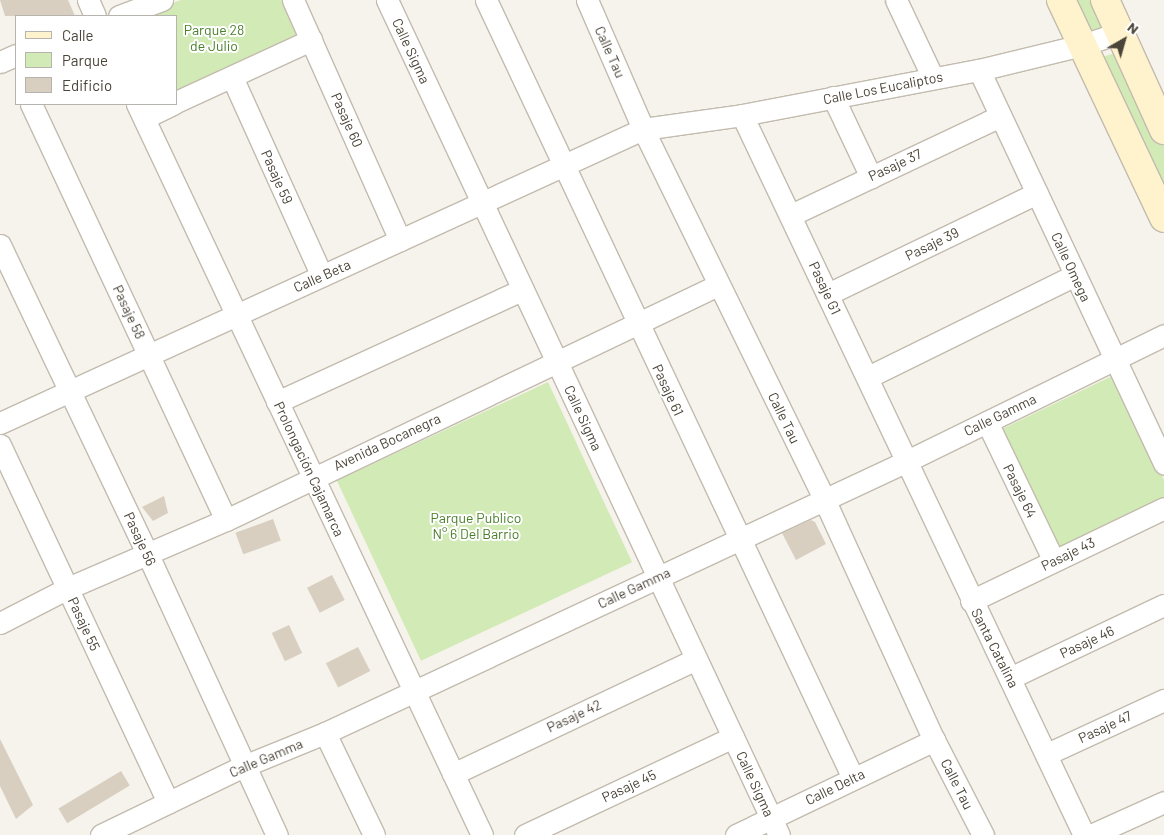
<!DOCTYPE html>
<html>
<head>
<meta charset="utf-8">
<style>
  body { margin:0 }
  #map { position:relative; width:1164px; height:835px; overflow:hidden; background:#f6f3ec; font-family:Barlow,sans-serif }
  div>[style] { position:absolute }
  .green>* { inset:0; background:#d2eab5; transform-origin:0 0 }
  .building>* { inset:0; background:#d8cfc1; transform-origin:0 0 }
  .roads { filter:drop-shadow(1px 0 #c2bbae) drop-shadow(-1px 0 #c2bbae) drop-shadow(0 1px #c2bbae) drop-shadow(0 -1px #c2bbae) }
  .minor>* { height:21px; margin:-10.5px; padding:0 10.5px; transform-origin:10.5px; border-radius:10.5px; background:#fff }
  .secondary>* { height:28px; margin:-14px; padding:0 14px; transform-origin:14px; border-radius:14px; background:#fff3cd }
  span { translate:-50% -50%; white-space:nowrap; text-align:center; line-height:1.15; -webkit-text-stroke:4px #fff; paint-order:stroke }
  .park-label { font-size:14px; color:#4a7f2a }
  .street-label { font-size:14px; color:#4b4439 }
  .legend { position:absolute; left:15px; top:15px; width:162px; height:90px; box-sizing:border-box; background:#fff; border:1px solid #b7b4b0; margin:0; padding:6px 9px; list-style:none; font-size:15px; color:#4b4439 }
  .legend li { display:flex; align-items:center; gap:10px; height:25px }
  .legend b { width:25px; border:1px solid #b7b4b0 }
  .north { position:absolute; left:1099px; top:15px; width:50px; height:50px; -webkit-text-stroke:4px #fff; paint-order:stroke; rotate:38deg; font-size:14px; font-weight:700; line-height:20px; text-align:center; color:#4b4439 }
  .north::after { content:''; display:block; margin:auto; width:18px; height:22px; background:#4b4439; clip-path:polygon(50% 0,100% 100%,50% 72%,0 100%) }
</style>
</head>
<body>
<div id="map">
  <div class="green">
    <div style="clip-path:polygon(181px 0,287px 0,303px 36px,176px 97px,176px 16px,139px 16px)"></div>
    <div style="clip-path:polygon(1070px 0,1092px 0,1106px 30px,1088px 39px)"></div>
    <div style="clip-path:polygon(1119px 52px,1164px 147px,1164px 188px,1102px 57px)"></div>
    <div style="clip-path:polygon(1114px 375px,1164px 480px,1164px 504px,1056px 557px,998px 431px)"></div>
    <div style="left:548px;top:382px;width:199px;height:233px;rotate:65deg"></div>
  </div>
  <div class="building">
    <div style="clip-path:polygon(0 0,68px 0,75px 16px,5px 16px)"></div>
    <div style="clip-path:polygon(164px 496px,168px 513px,153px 521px,142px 507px)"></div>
    <div style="left:273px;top:519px;width:23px;height:40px;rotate:70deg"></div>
    <div style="clip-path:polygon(811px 520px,815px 522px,826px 544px,796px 560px,782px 533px)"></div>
    <div style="left:332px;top:575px;width:28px;height:28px;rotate:63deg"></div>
    <div style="left:289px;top:625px;width:31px;height:19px;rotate:65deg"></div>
    <div style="left:358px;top:647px;width:27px;height:36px;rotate:63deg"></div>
    <div style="clip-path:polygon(0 739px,33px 805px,16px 819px,0 786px)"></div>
    <div style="left:121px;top:771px;width:17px;height:73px;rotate:59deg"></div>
  </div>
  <div class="roads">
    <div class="minor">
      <div style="left:88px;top:0;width:17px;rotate:66deg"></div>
      <div style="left:293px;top:0;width:263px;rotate:66deg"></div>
      <div style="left:387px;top:0;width:922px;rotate:64.85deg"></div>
      <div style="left:486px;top:0;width:860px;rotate:64.75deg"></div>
      <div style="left:587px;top:0;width:141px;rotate:66.5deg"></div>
      <div style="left:643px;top:129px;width:412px;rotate:63.9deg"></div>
      <div style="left:824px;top:499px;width:265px;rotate:65.5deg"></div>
      <div style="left:934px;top:740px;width:107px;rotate:62.7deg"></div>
      <div style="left:896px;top:0;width:86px;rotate:64.6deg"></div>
      <div style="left:119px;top:16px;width:46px;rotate:-20.4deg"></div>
      <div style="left:0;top:62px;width:17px;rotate:-24deg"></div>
      <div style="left:979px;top:70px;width:435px;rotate:64.8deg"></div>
      <div style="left:232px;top:77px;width:218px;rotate:65.7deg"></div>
      <div style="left:833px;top:97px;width:89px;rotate:64.6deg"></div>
      <div style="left:176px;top:102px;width:149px;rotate:-24.7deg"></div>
      <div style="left:31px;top:104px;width:459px;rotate:64.9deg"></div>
      <div style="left:137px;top:104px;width:808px;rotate:64.73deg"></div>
      <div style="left:742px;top:115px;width:797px;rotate:64.59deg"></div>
      <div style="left:144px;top:118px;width:32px;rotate:-26deg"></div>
      <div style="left:791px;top:215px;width:231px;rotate:-25.3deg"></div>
      <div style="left:0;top:245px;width:344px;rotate:64.5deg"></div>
      <div style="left:148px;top:555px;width:308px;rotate:65.3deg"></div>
      <div style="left:828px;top:294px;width:232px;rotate:-25.8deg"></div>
      <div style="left:868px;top:377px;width:231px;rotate:-26.2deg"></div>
      <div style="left:277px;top:402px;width:269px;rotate:-24.6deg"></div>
      <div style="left:987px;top:422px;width:154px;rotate:64.3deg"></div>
      <div style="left:0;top:423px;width:707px;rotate:-24.57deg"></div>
      <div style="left:643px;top:129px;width:100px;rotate:-8deg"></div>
      <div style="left:742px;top:115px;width:241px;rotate:-10.8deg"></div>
      <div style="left:979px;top:70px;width:106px;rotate:-13.6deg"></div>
      <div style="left:1082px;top:45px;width:39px;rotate:-18deg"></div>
      <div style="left:0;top:445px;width:395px;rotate:64.8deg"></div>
      <div style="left:971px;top:601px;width:214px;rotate:-25.7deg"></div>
      <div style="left:0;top:623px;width:76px;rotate:-27.2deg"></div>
      <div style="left:68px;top:588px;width:172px;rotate:-23.3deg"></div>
      <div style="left:226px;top:520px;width:545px;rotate:-25.53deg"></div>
      <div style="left:1010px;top:678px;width:170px;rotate:-25.4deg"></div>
      <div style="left:325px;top:733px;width:113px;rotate:64.3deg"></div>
      <div style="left:1047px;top:754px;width:129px;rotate:-24.8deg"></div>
      <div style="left:453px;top:774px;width:269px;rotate:-25.3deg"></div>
      <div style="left:101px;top:835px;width:159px;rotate:-25.8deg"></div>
      <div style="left:244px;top:766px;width:87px;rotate:-22.2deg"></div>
      <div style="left:325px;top:733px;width:642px;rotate:-25.05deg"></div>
      <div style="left:907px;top:461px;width:286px;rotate:-26.1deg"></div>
      <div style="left:525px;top:835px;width:230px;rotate:-25.2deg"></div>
      <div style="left:736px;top:835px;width:220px;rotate:-25.6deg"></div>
      <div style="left:1091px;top:835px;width:80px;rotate:-24.3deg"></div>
    </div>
    <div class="secondary">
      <div style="left:1061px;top:0;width:241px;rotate:64.7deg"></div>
      <div style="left:1105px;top:0;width:143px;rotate:65.6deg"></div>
    </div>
  </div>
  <div class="park-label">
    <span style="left:214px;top:38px">Parque 28<br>de Julio</span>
    <span style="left:476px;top:526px">Parque Publico<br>N° 6 Del Barrio</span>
  </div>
  <div class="street-label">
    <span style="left:411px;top:51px;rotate:65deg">Calle Sigma</span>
    <span style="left:610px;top:52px;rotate:66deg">Calle Tau</span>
    <span style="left:883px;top:88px;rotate:-11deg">Calle Los Eucaliptos</span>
    <span style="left:347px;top:120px;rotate:66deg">Pasaje 60</span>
    <span style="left:895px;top:165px;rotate:-25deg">Pasaje 37</span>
    <span style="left:277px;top:177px;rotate:66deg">Pasaje 59</span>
    <span style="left:932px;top:244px;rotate:-26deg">Pasaje 39</span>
    <span style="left:1071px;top:267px;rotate:65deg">Calle Omega</span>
    <span style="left:322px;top:276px;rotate:-24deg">Calle Beta</span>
    <span style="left:825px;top:288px;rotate:65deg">Pasaje G1</span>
    <span style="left:129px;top:312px;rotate:65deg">Pasaje 58</span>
    <span style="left:668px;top:390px;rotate:65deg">Pasaje 61</span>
    <span style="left:1000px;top:415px;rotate:-26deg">Calle Gamma</span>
    <span style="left:583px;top:418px;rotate:65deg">Calle Sigma</span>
    <span style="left:784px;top:418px;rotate:64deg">Calle Tau</span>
    <span style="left:387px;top:442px;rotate:-25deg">Avenida Bocanegra</span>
    <span style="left:309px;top:469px;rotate:65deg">Prolongación Cajamarca</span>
    <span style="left:1020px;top:491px;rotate:64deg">Pasaje 64</span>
    <span style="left:140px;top:539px;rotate:65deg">Pasaje 56</span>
    <span style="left:1068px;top:554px;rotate:-26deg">Pasaje 43</span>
    <span style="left:634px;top:588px;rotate:-25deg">Calle Gamma</span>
    <span style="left:84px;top:624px;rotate:65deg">Pasaje 55</span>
    <span style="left:1087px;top:642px;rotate:-25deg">Pasaje 46</span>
    <span style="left:995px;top:648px;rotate:63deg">Santa Catalina</span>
    <span style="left:574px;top:716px;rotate:-25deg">Pasaje 42</span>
    <span style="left:1105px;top:727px;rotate:-25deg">Pasaje 47</span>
    <span style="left:266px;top:758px;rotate:-23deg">Calle Gamma</span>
    <span style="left:755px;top:784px;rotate:65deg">Calle Sigma</span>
    <span style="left:957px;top:784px;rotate:63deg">Calle Tau</span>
    <span style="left:629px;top:786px;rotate:-25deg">Pasaje 45</span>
    <span style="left:835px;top:787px;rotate:-26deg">Calle Delta</span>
  </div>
  <ul class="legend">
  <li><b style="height:6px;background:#fff3cd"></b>Calle</li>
  <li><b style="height:14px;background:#d2eab5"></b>Parque</li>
  <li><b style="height:14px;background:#d8cfc1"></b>Edificio</li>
  </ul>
  <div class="north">N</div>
</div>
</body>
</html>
